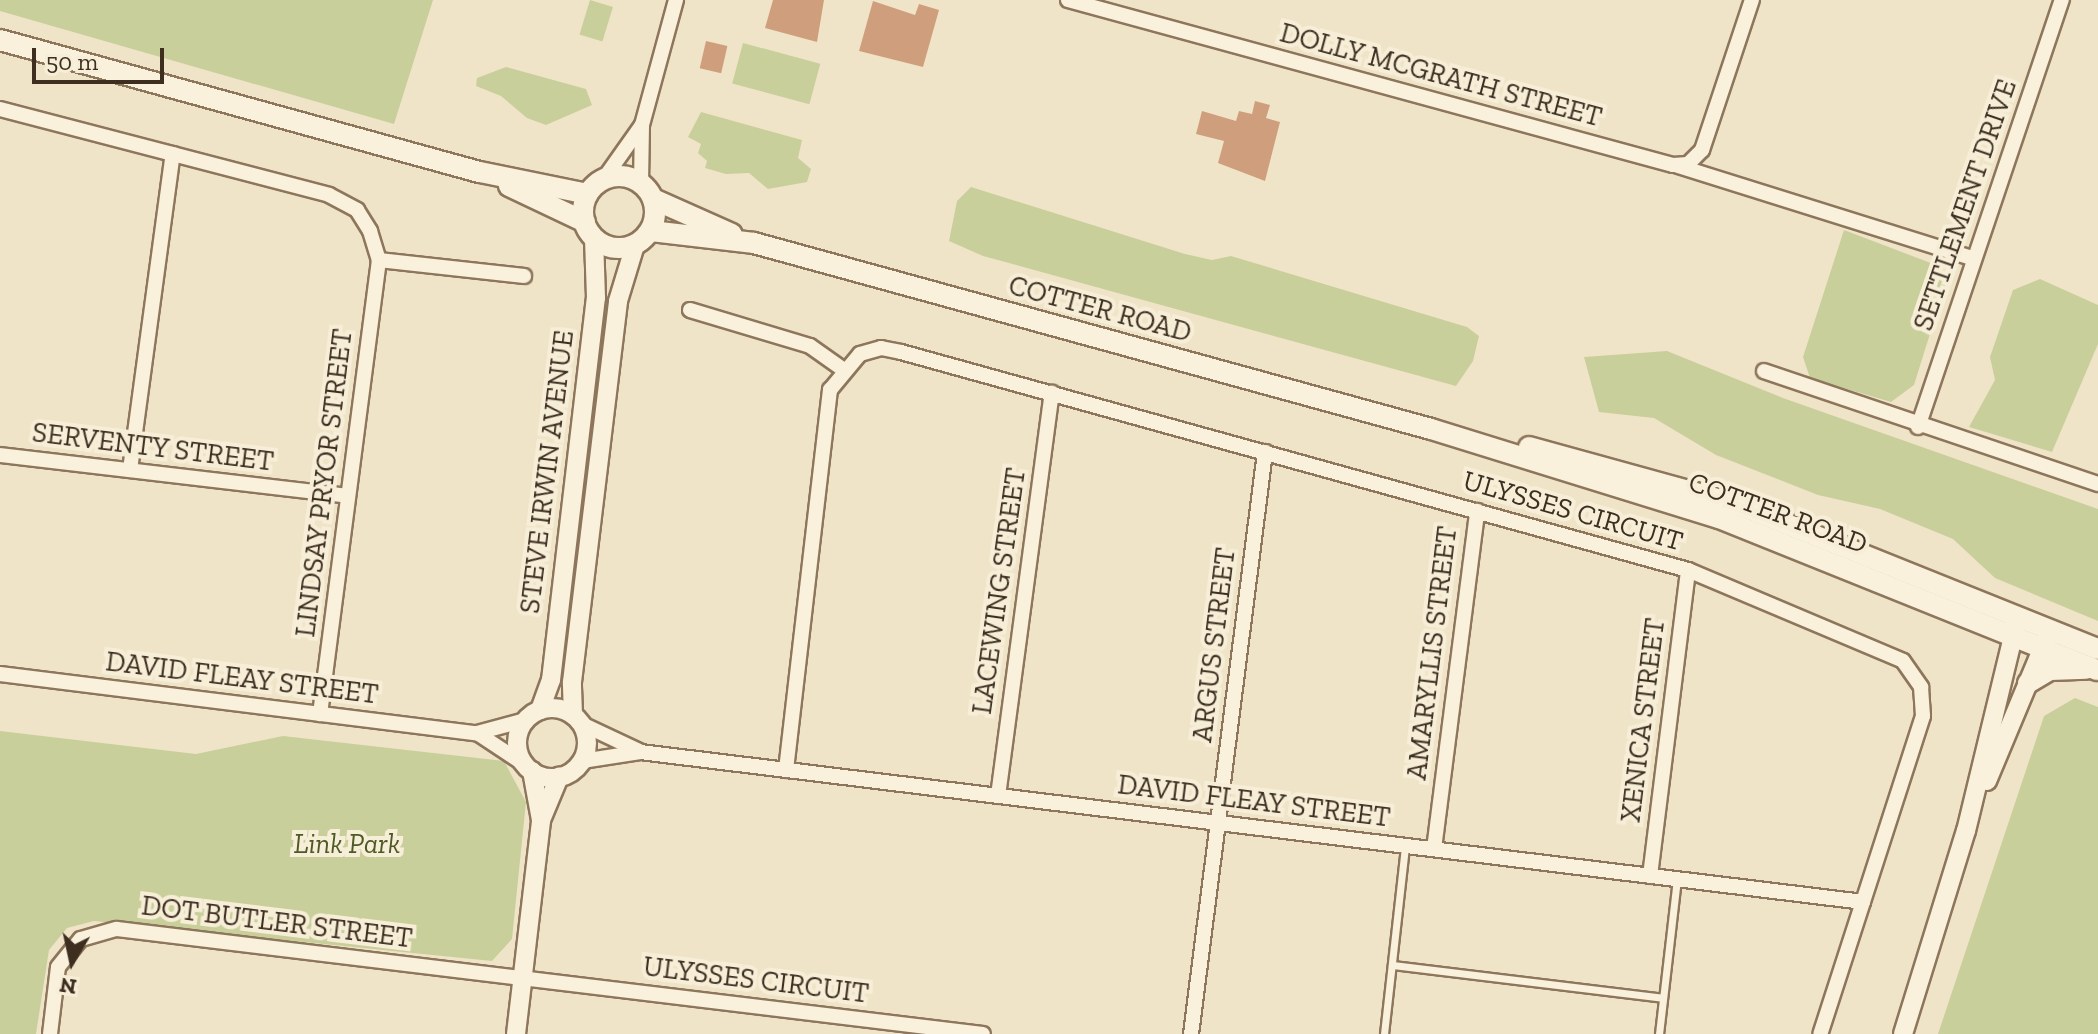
<!DOCTYPE html>
<html>
<head>
<meta charset="utf-8">
<style>
  body { margin:0 }
  #map { position:relative; width:2098px; height:1034px; overflow:hidden; background:#f0e4c8; font-family:"Zilla Slab",serif }
  div>[style] { position:absolute }
  .green>* { inset:0; background:#c9cf9b; transform-origin:0 0 }
  .building>* { inset:0; background:#cf9f7d; transform-origin:0 0 }
  .roads { filter:drop-shadow(2px 0 #8d765c) drop-shadow(-2px 0 #8d765c) drop-shadow(0 2px #8d765c) drop-shadow(0 -2px #8d765c) }
  .service>* { height:7px; margin:-3.5px; padding:0 3.5px; transform-origin:3.5px; border-radius:3.5px; background:#faf1dc }
  .minor>* { height:14px; margin:-7px; padding:0 7px; transform-origin:7px; border-radius:7px; background:#faf1dc }
  .tertiary>* { height:18px; margin:-9px; padding:0 9px; transform-origin:9px; border-radius:9px; background:#faf1dc }
  .tertiary>.ring { margin:-9px; padding:0; box-sizing:content-box; background:none; border:18px solid #faf1dc; border-radius:50% }
  .secondary>* { height:20px; margin:-10px; padding:0 10px; transform-origin:10px; border-radius:10px; background:#faf1dc }
  .secondary>.ring { margin:-10px; padding:0; box-sizing:content-box; background:none; border:20px solid #faf1dc; border-radius:50% }
  span { translate:-50% -50%; white-space:nowrap; text-align:center; line-height:1.15; -webkit-text-stroke:8px #f7eed8; paint-order:stroke }
  .street-label { font-size:28px; color:#3d2e20 }
  .park-label { font-size:28px; color:#4d5a26; font-style:italic }
  .north { position:absolute; left:32px; top:922px; width:80px; height:80px; -webkit-text-stroke:6px #f7eed8; paint-order:stroke; rotate:189deg; font-size:22px; font-weight:700; line-height:32px; text-align:center; color:#3d2e20 }
  .north::after { content:''; display:block; margin:auto; width:28px; height:36px; background:#3d2e20; clip-path:polygon(50% 0,100% 100%,50% 72%,0 100%) }
  .scale { position:absolute; left:32px; top:48px; width:132px; height:36px; box-sizing:border-box; border:4px solid #3d2e20; border-top:0; padding-left:10px; font-size:24px; line-height:28px; white-space:nowrap; color:#3d2e20; -webkit-text-stroke:6px #f7eed8; paint-order:stroke }
</style>
</head>
<body>
<div id="map">
  <div class="green">
    <div style="clip-path:polygon(0 0,433px 0,394px 124px,0 11px)"></div>
    <div style="left:590px;top:0;width:24px;height:36px;rotate:17deg"></div>
    <div style="left:743px;top:43px;width:80px;height:42px;rotate:15deg"></div>
    <div style="clip-path:polygon(506px 67px,586px 89px,592px 105px,546px 125px,527px 118px,501px 96px,476px 86px,477px 78px)"></div>
    <div style="clip-path:polygon(701px 112px,802px 140px,798px 158px,811px 169px,807px 182px,768px 189px,749px 173px,726px 174px,705px 168px,707px 161px,698px 153px,701px 144px,688px 137px)"></div>
    <div style="clip-path:polygon(971px 187px,1185px 254px,1212px 260px,1231px 256px,1467px 327px,1479px 336px,1473px 361px,1456px 386px,983px 256px,949px 241px,957px 201px)"></div>
    <div style="clip-path:polygon(1844px 230px,1936px 265px,1948px 276px,1914px 385px,1891px 402px,1810px 378px,1803px 357px)"></div>
    <div style="clip-path:polygon(2040px 279px,2098px 305px,2098px 344px,2052px 452px,1969px 427px,1995px 380px,1990px 357px,2013px 290px)"></div>
    <div style="clip-path:polygon(1667px 351px,1783px 398px,2098px 509px,2098px 621px,1995px 578px,1953px 539px,1880px 509px,1818px 495px,1716px 455px,1654px 418px,1599px 412px,1584px 357px)"></div>
    <div style="clip-path:polygon(2075px 698px,2098px 707px,2098px 1034px,1938px 1034px,2044px 716px)"></div>
    <div style="clip-path:polygon(0 731px,196px 754px,283px 736px,504px 761px,526px 802px,512px 939px,492px 961px,94px 921px,67px 928px,49px 950px,36px 1034px,0 1034px)"></div>
  </div>
  <div class="building">
    <div style="clip-path:polygon(773px 0,824px 0,817px 42px,765px 28px)"></div>
    <div style="clip-path:polygon(873px 1px,915px 15px,919px 4px,939px 10px,923px 67px,859px 51px)"></div>
    <div style="left:706px;top:41px;width:22px;height:28px;rotate:13deg"></div>
    <div style="clip-path:polygon(1255px 101px,1270px 105px,1266px 118px,1280px 122px,1265px 181px,1218px 163px,1224px 141px,1196px 134px,1202px 111px,1236px 121px,1239px 111px,1252px 114px)"></div>
  </div>
  <div class="roads">
    <div class="service">
      <div style="left:1392px;top:965px;width:273px;rotate:6.9deg"></div>
      <div style="left:1384px;top:1034px;width:189px;rotate:-83.6deg"></div>
      <div style="left:1659px;top:1034px;width:156px;rotate:-83.4deg"></div>
    </div>
    <div class="minor">
      <div style="left:1068px;top:0;width:627px;rotate:15.26deg"></div>
      <div style="left:1673px;top:165px;width:15px;rotate:-4deg"></div>
      <div style="left:1688px;top:164px;width:20px;rotate:-45deg"></div>
      <div style="left:1702px;top:150px;width:158px;rotate:-71.6deg"></div>
      <div style="left:0;top:109px;width:340px;rotate:14.6deg"></div>
      <div style="left:329px;top:195px;width:32px;rotate:28deg"></div>
      <div style="left:357px;top:210px;width:25px;rotate:58deg"></div>
      <div style="left:370px;top:231px;width:30px;rotate:73deg"></div>
      <div style="left:379px;top:260px;width:458px;rotate:97.4deg"></div>
      <div style="left:1678px;top:166px;width:310px;rotate:17.4deg"></div>
      <div style="left:603px;top:180px;width:67px;rotate:-54.7deg"></div>
      <div style="left:641px;top:183px;width:58px;rotate:-89deg"></div>
      <div style="left:642px;top:125px;width:130px;rotate:-74.8deg"></div>
      <div style="left:379px;top:260px;width:146px;rotate:6.3deg"></div>
      <div style="left:690px;top:310px;width:125px;rotate:16.7deg"></div>
      <div style="left:810px;top:346px;width:42px;rotate:35.2deg"></div>
      <div style="left:1764px;top:371px;width:353px;rotate:18.7deg"></div>
      <div style="left:1918px;top:427px;width:451px;rotate:-71.4deg"></div>
      <div style="left:0;top:455px;width:350px;rotate:6.7deg"></div>
      <div style="left:130px;top:470px;width:319px;rotate:-82.3deg"></div>
      <div style="left:0;top:674px;width:481px;rotate:7.1deg"></div>
      <div style="left:477px;top:733px;width:51px;rotate:-14.9deg"></div>
      <div style="left:582px;top:724px;width:63px;rotate:25.3deg"></div>
      <div style="left:477px;top:733px;width:56px;rotate:33.4deg"></div>
      <div style="left:582px;top:761px;width:59px;rotate:-8.8deg"></div>
      <div style="left:640px;top:752px;width:1232px;rotate:6.99deg"></div>
      <div style="left:786px;top:770px;width:383px;rotate:-83.4deg"></div>
      <div style="left:830px;top:390px;width:47px;rotate:-50.2deg"></div>
      <div style="left:860px;top:354px;width:22px;rotate:-16deg"></div>
      <div style="left:881px;top:348px;width:20px;rotate:11deg"></div>
      <div style="left:901px;top:352px;width:817px;rotate:15.48deg"></div>
      <div style="left:1688px;top:570px;width:233px;rotate:22.9deg"></div>
      <div style="left:1903px;top:661px;width:32px;rotate:55deg"></div>
      <div style="left:1921px;top:687px;width:29px;rotate:86deg"></div>
      <div style="left:1923px;top:716px;width:334px;rotate:107.9deg"></div>
      <div style="left:998px;top:796px;width:407px;rotate:-82.4deg"></div>
      <div style="left:1434px;top:849px;width:341px;rotate:-82.7deg"></div>
      <div style="left:1650px;top:876px;width:308px;rotate:-82.9deg"></div>
      <div style="left:50px;top:1034px;width:67px;rotate:-83.2deg"></div>
      <div style="left:58px;top:967px;width:36px;rotate:-51deg"></div>
      <div style="left:81px;top:939px;width:37px;rotate:-16deg"></div>
      <div style="left:117px;top:929px;width:872px;rotate:6.91deg"></div>
      <div style="left:1191px;top:1034px;width:587px;rotate:-82.75deg"></div>
    </div>
    <div class="tertiary">
      <div class="ring" style="left:517px;top:708px;width:52px;height:52px"></div>
      <div style="left:540px;top:710px;width:32px;rotate:-70deg"></div>
      <div style="left:551px;top:680px;width:385px;rotate:-83.3deg"></div>
      <div style="left:596px;top:298px;width:59px;rotate:-91.9deg"></div>
      <div style="left:573px;top:715px;width:33px;rotate:-92deg"></div>
      <div style="left:572px;top:682px;width:384px;rotate:-83.1deg"></div>
      <div style="left:618px;top:301px;width:59px;rotate:-73.1deg"></div>
      <div style="left:532px;top:771px;width:50px;rotate:79.6deg"></div>
      <div style="left:1987px;top:781px;width:158px;rotate:-67.3deg"></div>
      <div style="left:516px;top:1034px;width:215px;rotate:-83.3deg"></div>
      <div style="left:541px;top:820px;width:47px;rotate:-67.3deg"></div>
      <div style="left:1903px;top:1034px;width:213px;rotate:-72.8deg"></div>
      <div style="left:1966px;top:831px;width:213px;rotate:-76.4deg"></div>
    </div>
    <div class="secondary">
      <div style="left:0;top:40px;width:498px;rotate:15.4deg"></div>
      <div style="left:480px;top:172px;width:110px;rotate:11.5deg"></div>
      <div class="ring" style="left:583px;top:176px;width:52px;height:52px"></div>
      <div style="left:509px;top:186px;width:84px;rotate:25.3deg"></div>
      <div style="left:653px;top:199px;width:86px;rotate:23.9deg"></div>
      <div style="left:651px;top:231px;width:104px;rotate:6.6deg"></div>
      <div style="left:754px;top:243px;width:702px;rotate:15.36deg"></div>
      <div style="left:1431px;top:429px;width:301px;rotate:17.2deg"></div>
      <div style="left:1719px;top:518px;width:408px;rotate:21.9deg"></div>
      <div style="left:1529px;top:447px;width:218px;rotate:15.4deg"></div>
      <div style="left:1739px;top:505px;width:387px;rotate:21.9deg"></div>
      <div style="left:2028px;top:683px;width:26px;rotate:-31deg"></div>
      <div style="left:2050px;top:670px;width:36px;rotate:-2deg"></div>
    </div>
  </div>
  <div class="street-label">
    <span style="left:1441px;top:75px;rotate:15deg">DOLLY MCGRATH STREET</span>
    <span style="left:1965px;top:205px;rotate:-71deg">SETTLEMENT DRIVE</span>
    <span style="left:1100px;top:309px;rotate:15deg">COTTER ROAD</span>
    <span style="left:153px;top:447px;rotate:7deg">SERVENTY STREET</span>
    <span style="left:547px;top:472px;rotate:-83deg">STEVE IRWIN AVENUE</span>
    <span style="left:324px;top:483px;rotate:-83deg">LINDSAY PRYOR STREET</span>
    <span style="left:1573px;top:511px;rotate:16deg">ULYSSES CIRCUIT</span>
    <span style="left:1778px;top:513px;rotate:20deg">COTTER ROAD</span>
    <span style="left:999px;top:591px;rotate:-82deg">LACEWING STREET</span>
    <span style="left:1214px;top:645px;rotate:-83deg">ARGUS STREET</span>
    <span style="left:1432px;top:653px;rotate:-83deg">AMARYLLIS STREET</span>
    <span style="left:242px;top:678px;rotate:7deg">DAVID FLEAY STREET</span>
    <span style="left:1643px;top:720px;rotate:-83deg">XENICA STREET</span>
    <span style="left:1254px;top:801px;rotate:7deg">DAVID FLEAY STREET</span>
    <span style="left:277px;top:922px;rotate:7deg">DOT BUTLER STREET</span>
    <span style="left:756px;top:980px;rotate:7deg">ULYSSES CIRCUIT</span>
  </div>
  <div class="park-label">
    <span style="left:347px;top:844px">Link Park</span>
  </div>
  <div class="north">N</div>
  <div class="scale">50 m</div>
</div>
</body>
</html>
